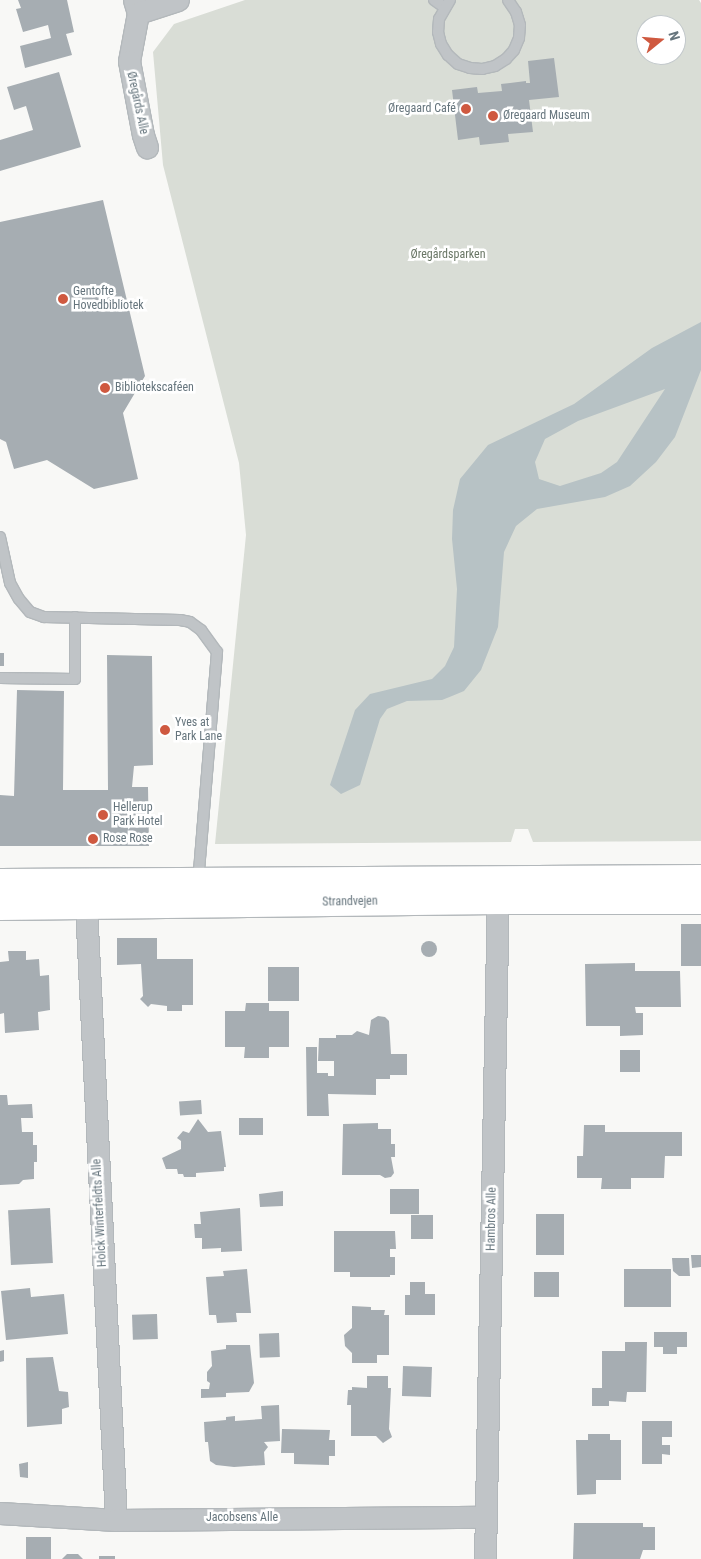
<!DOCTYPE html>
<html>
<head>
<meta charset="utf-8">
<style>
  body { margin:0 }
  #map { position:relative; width:701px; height:1559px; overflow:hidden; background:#f8f8f6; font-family:"Roboto Condensed",sans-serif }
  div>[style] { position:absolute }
  .green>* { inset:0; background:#d9ddd6 }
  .water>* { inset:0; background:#b7c2c5 }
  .building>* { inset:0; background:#a6adb2; transform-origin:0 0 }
  .round { border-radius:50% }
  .roads { filter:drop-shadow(1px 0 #b3b8bb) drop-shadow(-1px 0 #b3b8bb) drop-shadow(0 1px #b3b8bb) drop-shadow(0 -1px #b3b8bb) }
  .service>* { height:10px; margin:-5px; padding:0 5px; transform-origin:5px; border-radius:5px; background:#c0c4c7 }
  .minor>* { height:21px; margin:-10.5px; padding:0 10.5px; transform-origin:10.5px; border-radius:10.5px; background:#c0c4c7 }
  .secondary>* { height:28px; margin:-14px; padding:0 14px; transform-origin:14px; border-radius:14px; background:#fff }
  .dots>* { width:14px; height:14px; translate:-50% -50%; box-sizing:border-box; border:2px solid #fff; border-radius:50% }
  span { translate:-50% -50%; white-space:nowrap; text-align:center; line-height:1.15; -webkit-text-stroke:5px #fff; paint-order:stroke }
  .street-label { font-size:12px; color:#66757d }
  .poi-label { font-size:12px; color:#66757d }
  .right { translate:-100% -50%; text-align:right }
  .left { translate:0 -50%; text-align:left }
  .park-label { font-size:12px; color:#697665 }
  .north { position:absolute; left:636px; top:15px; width:50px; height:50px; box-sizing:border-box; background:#fff; border:1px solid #c2c8cb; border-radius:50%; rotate:73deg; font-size:14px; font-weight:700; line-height:20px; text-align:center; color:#66757d }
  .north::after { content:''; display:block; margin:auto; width:18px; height:22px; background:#cf5940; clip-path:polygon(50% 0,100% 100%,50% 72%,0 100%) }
</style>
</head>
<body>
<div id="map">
  <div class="green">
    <div style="clip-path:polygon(evenodd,245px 0,699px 0,701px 3px,701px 841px,533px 842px,528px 829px,515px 829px,511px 842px,215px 844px,246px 535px,239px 463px,163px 165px,153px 52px,174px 24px,245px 0,646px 25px,676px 25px,676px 55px,646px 55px,646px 25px)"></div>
  </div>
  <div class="water">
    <div style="clip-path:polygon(evenodd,701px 322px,701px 370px,675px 437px,656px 462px,630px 486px,605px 497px,537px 509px,516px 526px,504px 552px,498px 627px,481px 670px,464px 691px,452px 696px,442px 700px,407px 701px,387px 709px,380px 719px,360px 785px,341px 794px,330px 785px,355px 710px,370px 694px,432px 679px,445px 666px,454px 647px,457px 589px,452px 539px,453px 510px,460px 479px,488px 445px,574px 404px,652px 348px,701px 322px,665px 389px,617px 462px,601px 473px,560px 486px,539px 479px,535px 462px,545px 439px,578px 421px,665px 389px)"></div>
  </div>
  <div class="building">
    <div style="clip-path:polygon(18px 0,67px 0,74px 32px,66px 34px,72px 55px,25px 68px,20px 46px,51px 38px,48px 25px,23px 32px,16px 9px,21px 8px)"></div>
    <div style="clip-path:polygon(554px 58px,559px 97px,529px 100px,533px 132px,508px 134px,509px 142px,480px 145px,479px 137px,458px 140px,452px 90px,477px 87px,478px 93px,502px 91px,501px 84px,526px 81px,526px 83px,530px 83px,528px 61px)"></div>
    <div style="clip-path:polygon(59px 72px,81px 147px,0 171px,0 140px,33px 130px,26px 106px,14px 110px,7px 87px)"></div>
    <div style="clip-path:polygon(103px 200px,145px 376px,123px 413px,138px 479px,94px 489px,47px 460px,14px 469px,6px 442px,0 439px,0 222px)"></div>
    <div style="left:0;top:653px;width:4px;height:13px"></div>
    <div style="clip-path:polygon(107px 655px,152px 656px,153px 765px,134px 766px,132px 787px,148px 787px,149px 846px,0 846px,0 795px,14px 796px,17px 690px,64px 691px,63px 790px,108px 790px)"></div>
    <div style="left:701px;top:924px;width:42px;height:20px;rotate:90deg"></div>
    <div style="clip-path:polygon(117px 938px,157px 938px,157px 959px,193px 959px,193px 1005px,182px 1005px,182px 1011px,167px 1011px,167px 1006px,151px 1004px,148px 1007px,140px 999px,143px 996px,141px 964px,117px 965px)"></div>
    <div class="round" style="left:421px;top:941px;width:16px;height:16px"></div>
    <div style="clip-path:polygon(8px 951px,26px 951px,26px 960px,39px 959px,40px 976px,49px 975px,50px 1010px,38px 1012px,39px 1030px,5px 1033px,4px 1013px,0 1014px,0 962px,9px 961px)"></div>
    <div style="clip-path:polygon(635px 963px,635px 971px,680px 971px,681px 1007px,635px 1007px,636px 1013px,643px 1013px,643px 1035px,620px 1036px,620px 1026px,586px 1026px,585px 964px)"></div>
    <div style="left:268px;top:967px;width:31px;height:34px"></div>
    <div style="clip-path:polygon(246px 1003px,269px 1003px,269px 1011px,289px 1011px,289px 1047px,269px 1047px,269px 1058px,244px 1058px,245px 1047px,225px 1047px,225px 1011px,245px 1011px)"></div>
    <div style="clip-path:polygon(378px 1016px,385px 1017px,389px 1021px,391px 1054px,407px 1054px,407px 1075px,390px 1075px,390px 1079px,376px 1079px,376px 1095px,328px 1094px,329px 1116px,307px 1116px,306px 1047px,317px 1047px,317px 1073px,328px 1073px,328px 1076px,334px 1076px,334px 1061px,318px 1061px,319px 1038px,336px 1038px,336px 1035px,352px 1035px,357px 1031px,369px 1035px,371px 1020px)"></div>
    <div style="left:620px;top:1050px;width:20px;height:22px"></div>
    <div style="clip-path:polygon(0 1095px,7px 1095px,8px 1105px,32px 1104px,33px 1118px,21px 1118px,22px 1132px,33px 1132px,33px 1145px,37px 1145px,37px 1162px,34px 1162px,34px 1179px,23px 1180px,19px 1184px,0 1185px)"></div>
    <div style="left:201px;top:1100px;width:14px;height:22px;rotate:86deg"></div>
    <div style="left:239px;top:1118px;width:24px;height:17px"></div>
    <div style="clip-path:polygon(198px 1119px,208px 1132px,221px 1131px,226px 1167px,224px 1167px,224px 1171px,196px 1173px,196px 1177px,184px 1177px,183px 1174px,178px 1174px,177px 1169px,166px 1169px,162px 1158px,181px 1149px,181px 1141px,177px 1138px,183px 1131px,189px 1133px)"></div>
    <div style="clip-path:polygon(378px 1123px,378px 1129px,391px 1129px,391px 1144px,395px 1144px,395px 1157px,391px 1157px,394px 1173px,391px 1177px,385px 1178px,380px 1175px,342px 1175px,343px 1124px)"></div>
    <div style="clip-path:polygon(584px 1125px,605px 1125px,605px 1132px,682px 1132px,682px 1156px,665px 1156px,664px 1178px,631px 1178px,631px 1189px,601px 1189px,602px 1178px,577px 1178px,577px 1156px,583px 1156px)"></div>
    <div style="left:390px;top:1189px;width:29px;height:25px"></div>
    <div style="clip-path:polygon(283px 1191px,283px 1206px,260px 1207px,259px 1194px)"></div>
    <div style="left:50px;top:1208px;width:55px;height:42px;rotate:87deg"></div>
    <div style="clip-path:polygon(240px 1208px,242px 1251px,221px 1252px,221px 1248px,202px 1249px,202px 1238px,195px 1238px,194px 1224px,201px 1224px,200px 1212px)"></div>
    <div style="left:536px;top:1214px;width:28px;height:41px"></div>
    <div style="left:411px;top:1215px;width:22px;height:24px"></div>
    <div style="clip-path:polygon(334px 1231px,395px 1231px,396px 1249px,390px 1249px,390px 1257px,395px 1257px,395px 1275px,390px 1275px,390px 1277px,350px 1277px,350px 1272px,334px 1272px)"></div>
    <div style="clip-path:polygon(691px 1255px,701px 1255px,701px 1267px,692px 1268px)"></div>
    <div style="clip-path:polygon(672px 1258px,689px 1258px,690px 1276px,679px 1276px,673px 1271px)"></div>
    <div style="clip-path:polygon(247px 1269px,251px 1313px,236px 1313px,237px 1322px,217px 1323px,216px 1315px,209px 1315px,206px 1277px,224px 1276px,223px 1271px)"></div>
    <div style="left:624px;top:1269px;width:47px;height:38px"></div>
    <div style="left:534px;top:1272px;width:25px;height:25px"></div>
    <div style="clip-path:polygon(410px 1282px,425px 1282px,425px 1294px,435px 1294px,435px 1315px,405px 1315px,405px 1295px,410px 1295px)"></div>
    <div style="clip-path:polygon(30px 1288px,31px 1297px,64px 1294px,68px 1334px,6px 1340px,1px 1291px)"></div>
    <div style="clip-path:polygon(352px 1306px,371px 1307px,371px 1310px,385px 1310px,384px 1315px,389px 1315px,389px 1355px,377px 1355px,377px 1363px,352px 1363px,352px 1353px,345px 1346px,344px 1335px,352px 1328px)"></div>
    <div style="left:157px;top:1314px;width:25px;height:25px;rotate:88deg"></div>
    <div style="clip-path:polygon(654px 1332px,687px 1332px,687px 1347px,677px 1347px,677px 1354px,663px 1354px,663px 1347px,654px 1347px)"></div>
    <div style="left:279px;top:1333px;width:24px;height:20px;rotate:88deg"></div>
    <div style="clip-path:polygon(625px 1342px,647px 1342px,646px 1392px,627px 1392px,626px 1402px,609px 1401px,609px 1406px,592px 1406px,592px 1388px,602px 1388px,602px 1351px,625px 1351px)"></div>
    <div style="clip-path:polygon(226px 1345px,250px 1345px,254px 1383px,249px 1392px,226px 1393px,226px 1397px,201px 1398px,201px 1389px,209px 1389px,210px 1383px,207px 1381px,207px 1372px,212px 1366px,211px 1351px,226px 1349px)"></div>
    <div style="clip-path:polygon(4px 1350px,4px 1361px,0 1362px,0 1351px)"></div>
    <div style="clip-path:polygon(53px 1357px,59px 1391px,68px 1392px,69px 1407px,62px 1409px,62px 1424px,27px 1427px,26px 1358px)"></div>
    <div style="left:403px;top:1366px;width:29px;height:30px;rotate:2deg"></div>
    <div style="clip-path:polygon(367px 1376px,388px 1376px,388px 1388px,391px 1388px,389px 1429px,392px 1437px,383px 1443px,376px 1436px,351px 1436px,351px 1405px,347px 1405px,348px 1390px,352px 1390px,352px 1387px,367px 1388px)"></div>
    <div style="clip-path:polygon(279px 1405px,280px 1441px,264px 1442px,268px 1447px,264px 1452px,265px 1465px,234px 1467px,216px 1465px,210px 1461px,208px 1442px,205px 1442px,204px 1422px,226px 1420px,226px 1417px,235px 1416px,235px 1421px,262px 1419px,261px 1406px)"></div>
    <div style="clip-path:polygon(642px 1421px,672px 1421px,672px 1437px,662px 1437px,662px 1445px,670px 1445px,670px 1455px,662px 1454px,662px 1464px,642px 1464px)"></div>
    <div style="clip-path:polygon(282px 1429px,330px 1430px,329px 1440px,335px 1440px,335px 1456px,329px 1456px,329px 1465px,294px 1464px,294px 1453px,281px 1453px)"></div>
    <div style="clip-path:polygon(588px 1434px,610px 1434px,610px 1440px,621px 1440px,621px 1480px,596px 1480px,596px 1494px,577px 1495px,576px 1440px,588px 1440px)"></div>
    <div style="clip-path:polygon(28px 1462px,28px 1478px,20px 1477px,19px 1464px)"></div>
    <div style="clip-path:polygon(574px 1523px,643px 1523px,643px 1527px,655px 1527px,655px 1550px,643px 1550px,640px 1559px,573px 1559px)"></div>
    <div style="left:26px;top:1537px;width:25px;height:22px"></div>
    <div style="clip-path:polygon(67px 1554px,78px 1554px,83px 1559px,62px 1559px)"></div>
    <div style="left:99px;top:1556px;width:16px;height:3px"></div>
  </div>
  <div class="roads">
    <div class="service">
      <div style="left:434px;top:0;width:12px;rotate:35deg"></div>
      <div style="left:450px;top:0;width:22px;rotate:120deg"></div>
      <div style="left:439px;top:19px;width:13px;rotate:94deg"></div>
      <div style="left:438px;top:32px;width:12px;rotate:76deg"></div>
      <div style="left:441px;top:44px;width:13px;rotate:58deg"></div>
      <div style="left:448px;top:55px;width:13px;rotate:42deg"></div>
      <div style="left:458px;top:64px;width:13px;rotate:18deg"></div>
      <div style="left:470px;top:68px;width:12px;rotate:5deg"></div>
      <div style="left:482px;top:69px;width:13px;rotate:-13deg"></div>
      <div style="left:495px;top:66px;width:13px;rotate:-32deg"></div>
      <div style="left:506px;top:59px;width:12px;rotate:-48deg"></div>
      <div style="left:514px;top:50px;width:13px;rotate:-67deg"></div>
      <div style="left:519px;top:38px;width:13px;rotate:-86deg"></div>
      <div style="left:520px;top:25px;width:14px;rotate:-107deg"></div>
      <div style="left:516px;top:12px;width:14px;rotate:-124deg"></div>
      <div style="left:0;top:537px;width:47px;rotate:77.7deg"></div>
      <div style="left:10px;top:583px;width:18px;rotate:61deg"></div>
      <div style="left:19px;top:599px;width:17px;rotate:50deg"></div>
      <div style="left:30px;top:612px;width:15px;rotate:20deg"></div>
      <div style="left:44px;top:617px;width:136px;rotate:1.3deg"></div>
      <div style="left:180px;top:620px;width:10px;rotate:11deg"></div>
      <div style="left:190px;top:622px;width:14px;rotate:36deg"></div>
      <div style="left:201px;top:630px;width:27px;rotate:54deg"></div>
      <div style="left:217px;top:652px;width:230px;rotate:94.7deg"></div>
      <div style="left:0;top:678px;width:75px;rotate:0.8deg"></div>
      <div style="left:75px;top:679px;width:62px;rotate:-90deg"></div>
    </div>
    <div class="minor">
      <div style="left:134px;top:0;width:14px;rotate:73deg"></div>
      <div style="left:138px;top:13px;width:49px;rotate:100.6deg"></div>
      <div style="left:129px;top:61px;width:75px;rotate:79.3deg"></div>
      <div style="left:143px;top:135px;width:13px;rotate:72deg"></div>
      <div style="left:138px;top:13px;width:42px;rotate:-18deg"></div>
      <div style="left:86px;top:906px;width:615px;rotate:87.2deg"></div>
      <div style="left:0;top:1513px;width:116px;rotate:3.5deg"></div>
      <div style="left:116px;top:1520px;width:369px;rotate:-0.5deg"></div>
      <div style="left:485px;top:1559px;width:673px;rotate:-88.89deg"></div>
    </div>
    <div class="secondary">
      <div style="left:0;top:883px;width:701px;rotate:-0.33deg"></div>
      <div style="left:0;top:906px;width:498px;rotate:-0.7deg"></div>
      <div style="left:498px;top:900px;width:203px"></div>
    </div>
  </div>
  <div class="dots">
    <div style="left:466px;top:109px;background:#cf5940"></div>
    <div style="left:493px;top:116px;background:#cf5940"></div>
    <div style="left:63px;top:299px;background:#cf5940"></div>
    <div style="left:105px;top:388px;background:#cf5940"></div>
    <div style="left:165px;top:730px;background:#cf5940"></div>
    <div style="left:103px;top:815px;background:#cf5940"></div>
    <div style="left:93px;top:839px;background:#cf5940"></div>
  </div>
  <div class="street-label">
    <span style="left:137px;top:103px;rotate:78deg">Øregårds Alle</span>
    <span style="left:350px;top:902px;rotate:-1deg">Strandvejen</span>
    <span style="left:100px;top:1213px;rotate:-93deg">Holck Winterfeldts Alle</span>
    <span style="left:492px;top:1219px;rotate:-89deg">Hambros Alle</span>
    <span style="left:242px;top:1518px">Jacobsens Alle</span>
  </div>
  <div class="poi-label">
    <span class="right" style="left:456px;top:109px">Øregaard Café</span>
    <span class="left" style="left:503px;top:116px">Øregaard Museum</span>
    <span class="left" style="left:73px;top:299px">Gentofte<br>Hovedbibliotek</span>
    <span class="left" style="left:115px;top:388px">Bibliotekscaféen</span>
    <span class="left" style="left:175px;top:730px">Yves at<br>Park Lane</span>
    <span class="left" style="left:113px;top:815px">Hellerup<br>Park Hotel</span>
    <span class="left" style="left:103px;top:839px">Rose Rose</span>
  </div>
  <div class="park-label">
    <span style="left:448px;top:255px">Øregårdsparken</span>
  </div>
  <div class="north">N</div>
</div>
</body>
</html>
